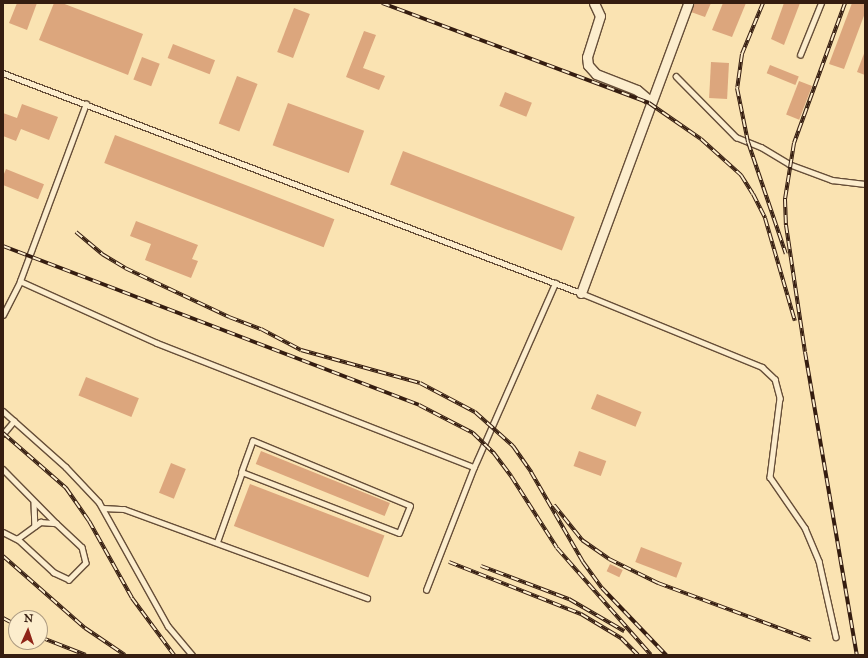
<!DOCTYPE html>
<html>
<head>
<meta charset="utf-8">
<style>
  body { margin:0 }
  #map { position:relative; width:868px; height:658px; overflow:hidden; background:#fae3b2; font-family:"IM FELL Great Primer",serif }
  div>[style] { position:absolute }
  .building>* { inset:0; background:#dca67d; transform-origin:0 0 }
  .roads { filter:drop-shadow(1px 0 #664e38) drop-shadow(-1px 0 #664e38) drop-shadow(0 1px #664e38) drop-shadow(0 -1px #664e38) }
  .lane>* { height:4.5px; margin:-2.25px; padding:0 2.25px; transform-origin:2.25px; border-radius:2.25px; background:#fcedcd }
  .street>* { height:9px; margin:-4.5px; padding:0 4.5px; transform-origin:4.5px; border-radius:4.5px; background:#fcedcd }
  .rail>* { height:4px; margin-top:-2px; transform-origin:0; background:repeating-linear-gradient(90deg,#fcedcd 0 8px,#351d10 0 16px); box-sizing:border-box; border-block:1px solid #351d10 }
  span { translate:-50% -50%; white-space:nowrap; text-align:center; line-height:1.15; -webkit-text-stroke:3px #fcedcd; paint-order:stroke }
  .frame { position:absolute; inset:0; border:4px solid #351d10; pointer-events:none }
  .north { position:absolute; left:8px; top:610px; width:40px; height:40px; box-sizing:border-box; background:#fcedcd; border:1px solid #ac9a81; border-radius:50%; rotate:3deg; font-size:11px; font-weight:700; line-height:16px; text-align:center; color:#351d10 }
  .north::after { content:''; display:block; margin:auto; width:14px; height:18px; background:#8f2418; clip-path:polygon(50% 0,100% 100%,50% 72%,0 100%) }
</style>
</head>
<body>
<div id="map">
  <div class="building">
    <div style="clip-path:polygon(17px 3px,37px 3px,27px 30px,9px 23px)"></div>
    <div style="clip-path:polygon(54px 3px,62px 3px,143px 34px,128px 75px,39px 40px)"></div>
    <div style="clip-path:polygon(695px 3px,711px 3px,705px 17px,691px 12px)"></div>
    <div style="clip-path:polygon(723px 3px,746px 3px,732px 37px,712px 30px)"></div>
    <div style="clip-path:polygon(784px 3px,800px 3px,784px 45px,771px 39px)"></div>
    <div style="clip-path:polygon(852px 3px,865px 3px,865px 13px,844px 69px,829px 64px)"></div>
    <div style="left:294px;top:8px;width:17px;height:47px;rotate:21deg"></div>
    <div style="clip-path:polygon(364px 31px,376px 35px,363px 68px,385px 76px,379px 90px,346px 77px)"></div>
    <div style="left:173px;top:44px;width:45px;height:15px;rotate:21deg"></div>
    <div style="clip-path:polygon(865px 51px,865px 75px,857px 72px)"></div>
    <div style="left:142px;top:57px;width:19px;height:24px;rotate:21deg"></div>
    <div style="left:711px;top:62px;width:18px;height:36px;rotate:3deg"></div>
    <div style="left:770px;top:65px;width:31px;height:9px;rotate:22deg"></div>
    <div style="left:237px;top:76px;width:22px;height:51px;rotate:21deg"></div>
    <div style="left:799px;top:81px;width:14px;height:36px;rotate:21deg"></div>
    <div style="left:505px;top:92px;width:29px;height:15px;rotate:22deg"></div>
    <div style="left:288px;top:103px;width:81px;height:45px;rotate:20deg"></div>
    <div style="clip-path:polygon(22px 104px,58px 117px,49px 140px,21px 129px,16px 141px,3px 136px,3px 113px,17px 118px)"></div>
    <div style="left:115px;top:135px;width:235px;height:30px;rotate:21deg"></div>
    <div style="left:403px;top:151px;width:184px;height:36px;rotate:21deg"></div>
    <div style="left:6px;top:169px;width:41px;height:16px;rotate:22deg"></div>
    <div style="clip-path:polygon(136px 221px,198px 245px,192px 259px,198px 261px,191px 278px,145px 260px,151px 244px,130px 236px)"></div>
    <div style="left:86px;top:377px;width:57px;height:20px;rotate:22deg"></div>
    <div style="left:597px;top:394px;width:48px;height:16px;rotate:22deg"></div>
    <div style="left:261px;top:451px;width:139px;height:14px;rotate:22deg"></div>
    <div style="left:579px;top:451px;width:29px;height:16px;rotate:20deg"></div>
    <div style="left:171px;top:463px;width:16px;height:32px;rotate:22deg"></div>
    <div style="left:250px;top:484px;width:144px;height:45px;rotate:21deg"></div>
    <div style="left:641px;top:547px;width:44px;height:16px;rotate:21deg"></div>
    <div style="left:610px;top:564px;width:14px;height:8px;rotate:25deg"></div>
  </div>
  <div class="roads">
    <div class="lane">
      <div style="left:800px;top:55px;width:56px;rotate:-68deg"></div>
      <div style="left:3px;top:73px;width:618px;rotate:20.84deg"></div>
      <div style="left:581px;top:293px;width:196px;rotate:22.2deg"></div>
      <div style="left:762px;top:367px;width:18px;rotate:43deg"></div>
      <div style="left:775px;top:379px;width:20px;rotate:75deg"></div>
      <div style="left:780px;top:398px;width:80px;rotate:97.2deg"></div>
      <div style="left:770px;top:477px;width:62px;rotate:55.5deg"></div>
      <div style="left:805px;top:528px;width:36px;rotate:67deg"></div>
      <div style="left:819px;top:561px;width:78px;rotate:77.4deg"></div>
      <div style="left:676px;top:76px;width:86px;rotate:45.5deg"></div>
      <div style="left:736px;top:137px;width:27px;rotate:22deg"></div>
      <div style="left:761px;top:147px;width:33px;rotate:31deg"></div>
      <div style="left:789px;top:164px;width:46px;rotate:20.4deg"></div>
      <div style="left:832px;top:180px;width:33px;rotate:7deg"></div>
      <div style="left:20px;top:281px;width:150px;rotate:24.3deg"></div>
      <div style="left:157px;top:343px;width:340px;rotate:21.4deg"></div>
      <div style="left:3px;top:315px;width:38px;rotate:-63deg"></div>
      <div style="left:20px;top:281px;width:189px;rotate:-69.6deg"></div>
      <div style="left:3px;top:411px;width:84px;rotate:41.6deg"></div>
      <div style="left:66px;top:467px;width:48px;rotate:46.7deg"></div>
      <div style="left:99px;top:502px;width:142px;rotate:60.9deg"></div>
      <div style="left:168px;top:626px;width:38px;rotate:50deg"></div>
      <div style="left:3px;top:434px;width:17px;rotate:-50deg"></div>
      <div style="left:3px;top:469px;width:76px;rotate:45.5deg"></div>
      <div style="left:34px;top:502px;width:24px;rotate:88deg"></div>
      <div style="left:103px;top:508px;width:21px;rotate:3deg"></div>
      <div style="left:124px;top:509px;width:259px;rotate:20.1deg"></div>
      <div style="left:40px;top:522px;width:16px;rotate:4deg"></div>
      <div style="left:56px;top:523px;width:35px;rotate:43deg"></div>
      <div style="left:82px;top:547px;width:16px;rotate:76deg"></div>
      <div style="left:86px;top:563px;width:24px;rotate:135deg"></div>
      <div style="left:69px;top:580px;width:17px;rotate:-155deg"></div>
      <div style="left:54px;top:573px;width:50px;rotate:-137.4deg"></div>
      <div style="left:17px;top:539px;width:29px;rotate:-36deg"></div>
      <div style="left:3px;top:532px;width:16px;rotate:27deg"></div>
      <div style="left:217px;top:542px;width:74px;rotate:-70.3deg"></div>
      <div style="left:242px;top:472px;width:168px;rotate:21.2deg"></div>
      <div style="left:399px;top:533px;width:29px;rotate:-68deg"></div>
      <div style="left:410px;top:506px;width:170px;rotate:-157.5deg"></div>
      <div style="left:253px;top:441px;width:33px;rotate:110deg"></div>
      <div style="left:426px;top:590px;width:132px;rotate:-68.7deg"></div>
      <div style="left:474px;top:467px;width:201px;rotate:-66.2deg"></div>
    </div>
    <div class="street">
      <div style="left:594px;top:3px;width:14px;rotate:65deg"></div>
      <div style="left:600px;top:16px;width:43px;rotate:107.6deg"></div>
      <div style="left:587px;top:57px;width:8px;rotate:83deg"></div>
      <div style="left:588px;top:65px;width:12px;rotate:48deg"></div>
      <div style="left:596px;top:74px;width:44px;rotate:21.3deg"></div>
      <div style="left:637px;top:90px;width:17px;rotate:40deg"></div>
      <div style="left:581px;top:293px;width:309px;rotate:-69.7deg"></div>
    </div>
  </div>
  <div class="rail">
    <div style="left:382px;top:3px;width:285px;rotate:20.5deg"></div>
    <div style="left:649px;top:103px;width:63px;rotate:34.7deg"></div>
    <div style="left:701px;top:139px;width:54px;rotate:42deg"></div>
    <div style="left:741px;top:175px;width:22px;rotate:58deg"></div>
    <div style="left:753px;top:194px;width:27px;rotate:63deg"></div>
    <div style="left:765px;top:218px;width:107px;rotate:73.8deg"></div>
    <div style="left:763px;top:3px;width:55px;rotate:112.4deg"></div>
    <div style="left:742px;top:54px;width:34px;rotate:98deg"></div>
    <div style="left:737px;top:88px;width:55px;rotate:78.5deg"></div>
    <div style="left:748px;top:142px;width:118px;rotate:71.3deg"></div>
    <div style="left:845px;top:3px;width:149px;rotate:110deg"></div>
    <div style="left:794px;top:143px;width:57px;rotate:99.1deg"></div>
    <div style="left:785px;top:199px;width:26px;rotate:88deg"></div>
    <div style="left:786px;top:225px;width:128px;rotate:81.5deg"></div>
    <div style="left:805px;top:352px;width:307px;rotate:80.3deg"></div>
    <div style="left:76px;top:232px;width:34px;rotate:40deg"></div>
    <div style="left:102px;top:254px;width:27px;rotate:31deg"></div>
    <div style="left:125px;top:268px;width:115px;rotate:25.2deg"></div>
    <div style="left:229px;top:317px;width:34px;rotate:21deg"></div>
    <div style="left:261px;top:329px;width:45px;rotate:27.7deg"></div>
    <div style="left:301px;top:350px;width:123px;rotate:15.5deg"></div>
    <div style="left:420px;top:383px;width:62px;rotate:27.8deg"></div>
    <div style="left:475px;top:412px;width:51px;rotate:41.8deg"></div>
    <div style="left:513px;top:446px;width:32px;rotate:55deg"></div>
    <div style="left:531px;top:472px;width:104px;rotate:60deg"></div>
    <div style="left:583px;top:562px;width:32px;rotate:54deg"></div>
    <div style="left:602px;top:588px;width:93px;rotate:46.3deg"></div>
    <div style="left:3px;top:246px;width:445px;rotate:20.9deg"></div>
    <div style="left:419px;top:405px;width:61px;rotate:27.4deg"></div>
    <div style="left:473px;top:433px;width:28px;rotate:44deg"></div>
    <div style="left:493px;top:452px;width:30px;rotate:53deg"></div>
    <div style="left:511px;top:476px;width:85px;rotate:57.4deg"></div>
    <div style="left:557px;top:548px;width:142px;rotate:48.7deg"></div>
    <div style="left:3px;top:433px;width:84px;rotate:41.1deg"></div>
    <div style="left:66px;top:488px;width:40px;rotate:55.1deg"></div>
    <div style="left:89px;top:521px;width:88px;rotate:60.8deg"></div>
    <div style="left:132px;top:598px;width:71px;rotate:53.6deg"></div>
    <div style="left:554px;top:505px;width:45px;rotate:51.3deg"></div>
    <div style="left:582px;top:540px;width:33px;rotate:35deg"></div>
    <div style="left:609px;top:559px;width:55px;rotate:26.1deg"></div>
    <div style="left:658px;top:583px;width:163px;rotate:20.4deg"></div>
    <div style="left:3px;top:556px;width:109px;rotate:41.3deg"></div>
    <div style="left:85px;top:628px;width:48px;rotate:34deg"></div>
    <div style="left:449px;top:562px;width:142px;rotate:21.5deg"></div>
    <div style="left:581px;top:614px;width:47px;rotate:31deg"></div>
    <div style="left:621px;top:638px;width:24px;rotate:45deg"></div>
    <div style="left:481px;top:566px;width:94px;rotate:20.6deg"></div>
    <div style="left:569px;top:599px;width:64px;rotate:30.2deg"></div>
    <div style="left:3px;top:618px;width:15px;rotate:28deg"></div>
    <div style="left:40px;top:637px;width:49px;rotate:21.4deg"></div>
  </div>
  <div class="frame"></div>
  <div class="north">N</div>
</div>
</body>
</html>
